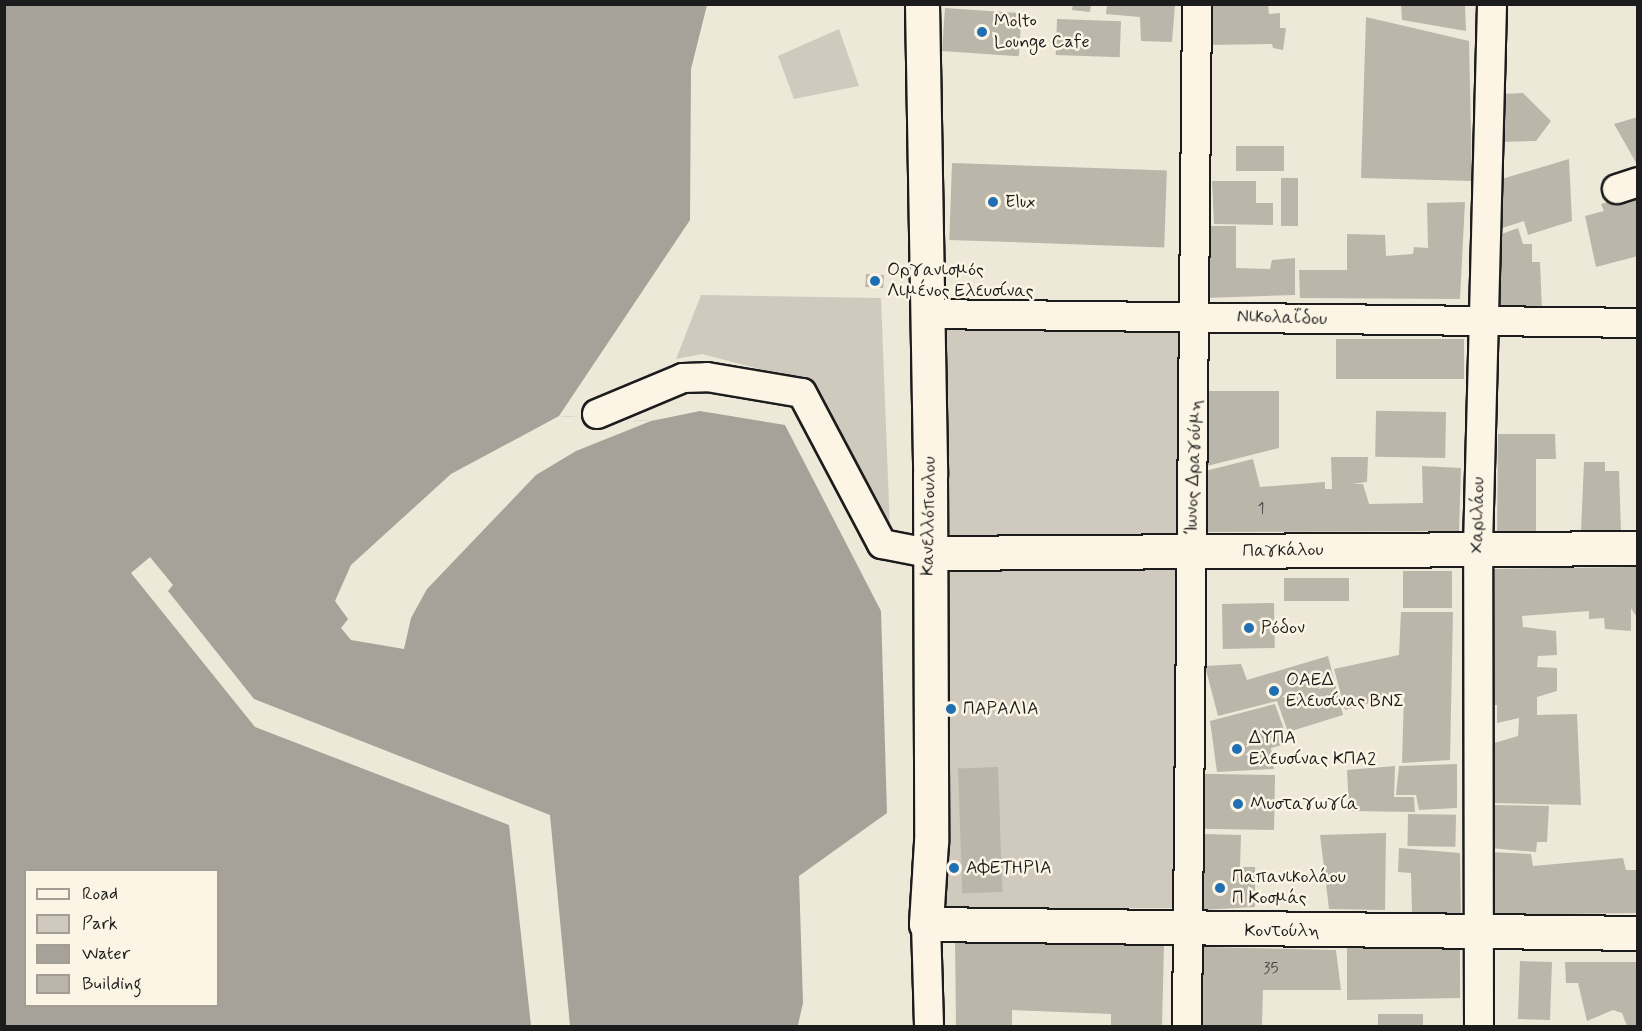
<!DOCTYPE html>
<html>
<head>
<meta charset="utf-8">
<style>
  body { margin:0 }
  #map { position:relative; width:1642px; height:1031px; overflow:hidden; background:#eee8d9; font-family:Mynerve,sans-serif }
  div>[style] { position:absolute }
  .green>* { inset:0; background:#cfcabd; transform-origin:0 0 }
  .water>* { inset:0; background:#a7a299 }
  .pier>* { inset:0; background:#eee8d9 }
  .building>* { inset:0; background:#bab6aa; transform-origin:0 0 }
  .roads { filter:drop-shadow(2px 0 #1c1c1c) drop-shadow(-2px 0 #1c1c1c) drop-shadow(0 2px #1c1c1c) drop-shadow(0 -2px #1c1c1c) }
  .minor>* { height:28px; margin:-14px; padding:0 14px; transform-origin:14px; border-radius:14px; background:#fcf5e5 }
  .major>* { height:33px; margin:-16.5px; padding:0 16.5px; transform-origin:16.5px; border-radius:16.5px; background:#fcf5e5 }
  .dots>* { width:16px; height:16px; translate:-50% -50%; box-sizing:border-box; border:3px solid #fcf5e5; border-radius:50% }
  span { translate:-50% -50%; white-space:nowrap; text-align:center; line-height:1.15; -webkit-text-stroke:5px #fcf5e5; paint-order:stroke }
  .number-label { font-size:15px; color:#444240 }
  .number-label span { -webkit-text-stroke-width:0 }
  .poi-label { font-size:18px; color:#1c1c1c }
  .left { translate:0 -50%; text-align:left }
  .street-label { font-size:18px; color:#1c1c1c }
  .frame { position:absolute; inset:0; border:6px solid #1c1c1c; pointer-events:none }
  .legend { position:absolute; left:24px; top:869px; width:195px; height:138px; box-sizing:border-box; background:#fcf5e5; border:2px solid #a29e95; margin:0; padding:8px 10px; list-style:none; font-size:18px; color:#1c1c1c }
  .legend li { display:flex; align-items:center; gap:12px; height:30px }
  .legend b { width:30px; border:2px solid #a29e95 }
</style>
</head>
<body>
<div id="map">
  <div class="green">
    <div style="clip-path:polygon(839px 29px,859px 86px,794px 99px,778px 56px)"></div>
    <div style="clip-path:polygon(701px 295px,881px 298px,890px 530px,797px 379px,702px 354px,676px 359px)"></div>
    <div style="left:937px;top:323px;width:251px;height:585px"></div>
  </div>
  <div class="water">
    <div style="clip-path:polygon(evenodd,5px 5px,707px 5px,691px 69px,690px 220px,559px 416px,651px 421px,700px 411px,785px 425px,881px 611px,887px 813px,799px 876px,803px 1003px,798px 1025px,5px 1026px,5px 5px,26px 870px,218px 870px,218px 1006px,26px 1006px,26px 870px)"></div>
  </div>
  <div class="pier">
    <div style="clip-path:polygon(559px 416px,651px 421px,576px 451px,536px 475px,427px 589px,411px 618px,404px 649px,351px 640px,341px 628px,348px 619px,335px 601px,351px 565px,451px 474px)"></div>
    <div style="clip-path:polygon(150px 557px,173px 585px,168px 591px,254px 699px,550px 815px,570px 1026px,531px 1026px,509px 825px,255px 727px,131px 573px)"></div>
  </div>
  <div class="building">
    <div style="clip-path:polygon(1073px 4px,1091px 4px,1090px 12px,1072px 10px)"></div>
    <div style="clip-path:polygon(1107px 4px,1175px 4px,1172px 42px,1141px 41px,1140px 17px,1106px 14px)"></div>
    <div style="clip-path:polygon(1206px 4px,1268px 4px,1269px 14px,1280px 13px,1280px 28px,1286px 28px,1283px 50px,1273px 48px,1272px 44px,1206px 45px)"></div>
    <div style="clip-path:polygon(1401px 4px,1465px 4px,1466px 31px,1402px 20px)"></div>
    <div style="left:945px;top:8px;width:77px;height:43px;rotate:4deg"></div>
    <div style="clip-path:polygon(1366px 17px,1469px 41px,1472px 181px,1361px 178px)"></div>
    <div style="left:1057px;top:19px;width:64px;height:36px;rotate:2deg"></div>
    <div style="clip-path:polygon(1523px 93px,1551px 121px,1536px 141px,1500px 142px,1502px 94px)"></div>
    <div style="clip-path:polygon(1638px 117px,1638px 166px,1614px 124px)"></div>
    <div style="left:1236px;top:146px;width:48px;height:25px"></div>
    <div style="clip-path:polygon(1569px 159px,1572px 221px,1528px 235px,1524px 221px,1496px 230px,1495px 181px)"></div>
    <div style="left:952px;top:163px;width:215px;height:77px;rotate:2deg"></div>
    <div style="left:1281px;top:178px;width:17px;height:48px"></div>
    <div style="clip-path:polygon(1212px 181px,1256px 181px,1256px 203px,1273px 203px,1273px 225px,1214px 224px)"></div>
    <div style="clip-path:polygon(1638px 194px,1638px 256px,1596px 267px,1585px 216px,1604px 211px,1601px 204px)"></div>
    <div style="clip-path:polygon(1465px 202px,1460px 299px,1300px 298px,1299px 270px,1347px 270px,1347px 234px,1385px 235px,1386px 256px,1413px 254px,1414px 247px,1428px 248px,1427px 203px)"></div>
    <div style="clip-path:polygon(1205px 226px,1236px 226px,1236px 268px,1270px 269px,1272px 260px,1295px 258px,1295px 295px,1205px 298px)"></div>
    <div style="clip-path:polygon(1518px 228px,1523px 244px,1532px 244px,1532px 262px,1540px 262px,1542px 312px,1496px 310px,1496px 236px)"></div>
    <div style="left:866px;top:274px;width:18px;height:13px;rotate:3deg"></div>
    <div style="left:1336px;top:339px;width:128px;height:40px"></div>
    <div style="clip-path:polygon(1204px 391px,1279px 391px,1279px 448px,1203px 467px)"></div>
    <div style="left:1446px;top:412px;width:46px;height:70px;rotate:91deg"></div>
    <div style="clip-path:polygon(1498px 434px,1555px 434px,1556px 459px,1536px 459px,1536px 541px,1497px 540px)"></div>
    <div style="clip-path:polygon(1331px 457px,1368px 457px,1367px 482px,1352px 484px,1363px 484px,1369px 504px,1423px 503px,1422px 466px,1461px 468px,1459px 531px,1196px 532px,1197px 473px,1253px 459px,1260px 487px,1325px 482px,1325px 489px,1332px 489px)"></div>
    <div style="clip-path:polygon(1584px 462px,1605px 462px,1605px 471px,1619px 471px,1621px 531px,1581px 531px)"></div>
    <div style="clip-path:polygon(1638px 567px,1638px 619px,1631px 608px,1631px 631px,1605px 629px,1604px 618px,1589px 619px,1589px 611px,1522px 616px,1523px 627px,1556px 631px,1557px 655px,1538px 656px,1537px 667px,1557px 668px,1557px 691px,1537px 697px,1537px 715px,1577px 714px,1581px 805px,1491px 803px,1494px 743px,1518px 736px,1519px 718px,1497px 723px,1497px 705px,1491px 705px,1494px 569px)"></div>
    <div style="left:1403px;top:571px;width:49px;height:37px"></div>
    <div style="left:1284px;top:578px;width:65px;height:23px"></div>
    <div style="left:1274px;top:603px;width:45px;height:52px;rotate:89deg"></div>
    <div style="clip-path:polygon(1401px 612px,1453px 612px,1450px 760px,1402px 763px,1404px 693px,1345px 710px,1334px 669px,1399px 655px)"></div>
    <div style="clip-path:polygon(1328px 656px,1343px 715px,1288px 732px,1277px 701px,1218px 716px,1205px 666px,1241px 664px,1247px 680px)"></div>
    <div style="clip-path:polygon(1275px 704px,1289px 743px,1271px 748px,1274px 769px,1217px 772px,1210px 721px)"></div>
    <div style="clip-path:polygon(1457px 764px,1457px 808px,1419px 810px,1416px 795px,1396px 795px,1399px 766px)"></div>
    <div style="clip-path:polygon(1395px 766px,1394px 797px,1414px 797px,1415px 812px,1349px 811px,1347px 770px)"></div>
    <div style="left:998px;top:767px;width:125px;height:40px;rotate:88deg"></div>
    <div style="left:1275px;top:775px;width:55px;height:73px;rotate:91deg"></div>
    <div style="clip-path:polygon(1492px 805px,1549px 806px,1547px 842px,1537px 842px,1536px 852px,1490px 848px)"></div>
    <div style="left:1408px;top:814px;width:48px;height:32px;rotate:1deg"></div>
    <div style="clip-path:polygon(1386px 833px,1385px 910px,1329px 909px,1320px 835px)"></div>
    <div style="clip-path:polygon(1202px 834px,1241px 835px,1240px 867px,1255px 867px,1255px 907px,1200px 910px)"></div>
    <div style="clip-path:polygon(1399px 848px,1460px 853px,1461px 916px,1412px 915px,1411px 873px,1398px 872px)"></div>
    <div style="clip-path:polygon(1491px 852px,1531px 854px,1533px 866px,1623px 858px,1626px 870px,1638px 870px,1638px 913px,1491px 915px)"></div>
    <div style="clip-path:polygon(955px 939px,1164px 945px,1162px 1026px,1111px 1026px,1111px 1014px,1012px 1010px,1012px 1026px,956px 1026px)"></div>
    <div style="clip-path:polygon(1380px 945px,1460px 948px,1460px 998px,1347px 1000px,1347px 946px)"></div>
    <div style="clip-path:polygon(1203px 947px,1336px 950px,1341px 990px,1263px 990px,1262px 1026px,1201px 1026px)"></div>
    <div style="left:1520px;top:961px;width:32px;height:58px;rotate:2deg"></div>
    <div style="clip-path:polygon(1565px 962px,1638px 962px,1638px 1026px,1627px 1026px,1622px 1013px,1613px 1010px,1587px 1021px,1578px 983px,1566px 983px)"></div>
    <div style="left:1378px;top:1014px;width:45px;height:12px"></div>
  </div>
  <div class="roads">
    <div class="minor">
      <div style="left:1617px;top:189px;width:22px;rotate:-18deg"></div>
      <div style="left:926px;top:314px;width:712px;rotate:0.72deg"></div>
      <div style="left:597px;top:414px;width:93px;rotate:-22.7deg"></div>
      <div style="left:683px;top:378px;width:24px;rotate:-2deg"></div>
      <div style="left:707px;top:377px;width:96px;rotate:9.6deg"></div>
      <div style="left:802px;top:393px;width:171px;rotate:62.1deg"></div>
      <div style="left:882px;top:544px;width:47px;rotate:11.1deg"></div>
      <div style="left:926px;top:924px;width:102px;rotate:88.3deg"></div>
      <div style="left:1187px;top:1026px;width:1022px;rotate:-89.44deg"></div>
      <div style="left:1479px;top:1026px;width:479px;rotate:-90.1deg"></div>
      <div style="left:1478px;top:547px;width:543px;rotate:-88.52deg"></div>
    </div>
    <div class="major">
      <div style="left:922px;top:4px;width:471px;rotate:89deg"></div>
      <div style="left:930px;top:475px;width:367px;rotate:89.8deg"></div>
      <div style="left:931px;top:842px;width:82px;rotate:93.5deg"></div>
      <div style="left:926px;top:924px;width:712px;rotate:0.72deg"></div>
      <div style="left:928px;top:553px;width:710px;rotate:-0.4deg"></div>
    </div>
  </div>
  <div class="dots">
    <div style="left:982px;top:32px;background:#1f6fb2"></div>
    <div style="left:993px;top:202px;background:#1f6fb2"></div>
    <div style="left:875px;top:281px;background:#1f6fb2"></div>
    <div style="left:1249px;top:628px;background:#1f6fb2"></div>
    <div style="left:1274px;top:691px;background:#1f6fb2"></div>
    <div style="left:951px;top:709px;background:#1f6fb2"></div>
    <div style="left:1237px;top:749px;background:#1f6fb2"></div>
    <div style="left:1238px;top:804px;background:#1f6fb2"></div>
    <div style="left:954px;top:868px;background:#1f6fb2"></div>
    <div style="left:1220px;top:888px;background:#1f6fb2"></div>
  </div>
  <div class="number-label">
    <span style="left:1261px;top:510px">1</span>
    <span style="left:1271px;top:970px">35</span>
  </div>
  <div class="poi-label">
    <span class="left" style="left:994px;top:32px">Molto<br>Lounge Cafe</span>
    <span class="left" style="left:1005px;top:202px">Elux</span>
    <span class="left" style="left:887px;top:281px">Οργανισμός<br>Λιμένος Ελευσίνας</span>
    <span class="left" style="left:1261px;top:628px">Ρόδον</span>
    <span class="left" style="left:1286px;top:691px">ΟΑΕΔ<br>Ελευσίνας ΒΝΣ</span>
    <span class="left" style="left:963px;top:709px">ΠΑΡΑΛΙΑ</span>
    <span class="left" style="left:1249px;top:749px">ΔΥΠΑ<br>Ελευσίνας ΚΠΑ2</span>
    <span class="left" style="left:1250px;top:804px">Μυσταγωγία</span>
    <span class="left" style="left:966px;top:868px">ΑΦΕΤΗΡΙΑ</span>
    <span class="left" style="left:1232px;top:888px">Παπανικολάου<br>Π Κοσμάς</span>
  </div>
  <div class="street-label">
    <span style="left:1282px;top:318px;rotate:2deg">Νικολαΐδου</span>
    <span style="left:1194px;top:467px;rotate:-88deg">Ίωνος Δραγούμη</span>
    <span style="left:1478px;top:515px;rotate:-89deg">Χαριλάου</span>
    <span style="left:929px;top:516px;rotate:-89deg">Κανελλόπουλου</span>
    <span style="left:1283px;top:551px;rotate:-1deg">Παγκάλου</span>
    <span style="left:1282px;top:931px">Κοντούλη</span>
  </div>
  <div class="frame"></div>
  <ul class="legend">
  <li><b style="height:8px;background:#fcf5e5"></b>Road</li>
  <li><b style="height:16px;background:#cfcabd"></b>Park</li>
  <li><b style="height:16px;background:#a7a299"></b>Water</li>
  <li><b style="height:16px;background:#bab6aa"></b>Building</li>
  </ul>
</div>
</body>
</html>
